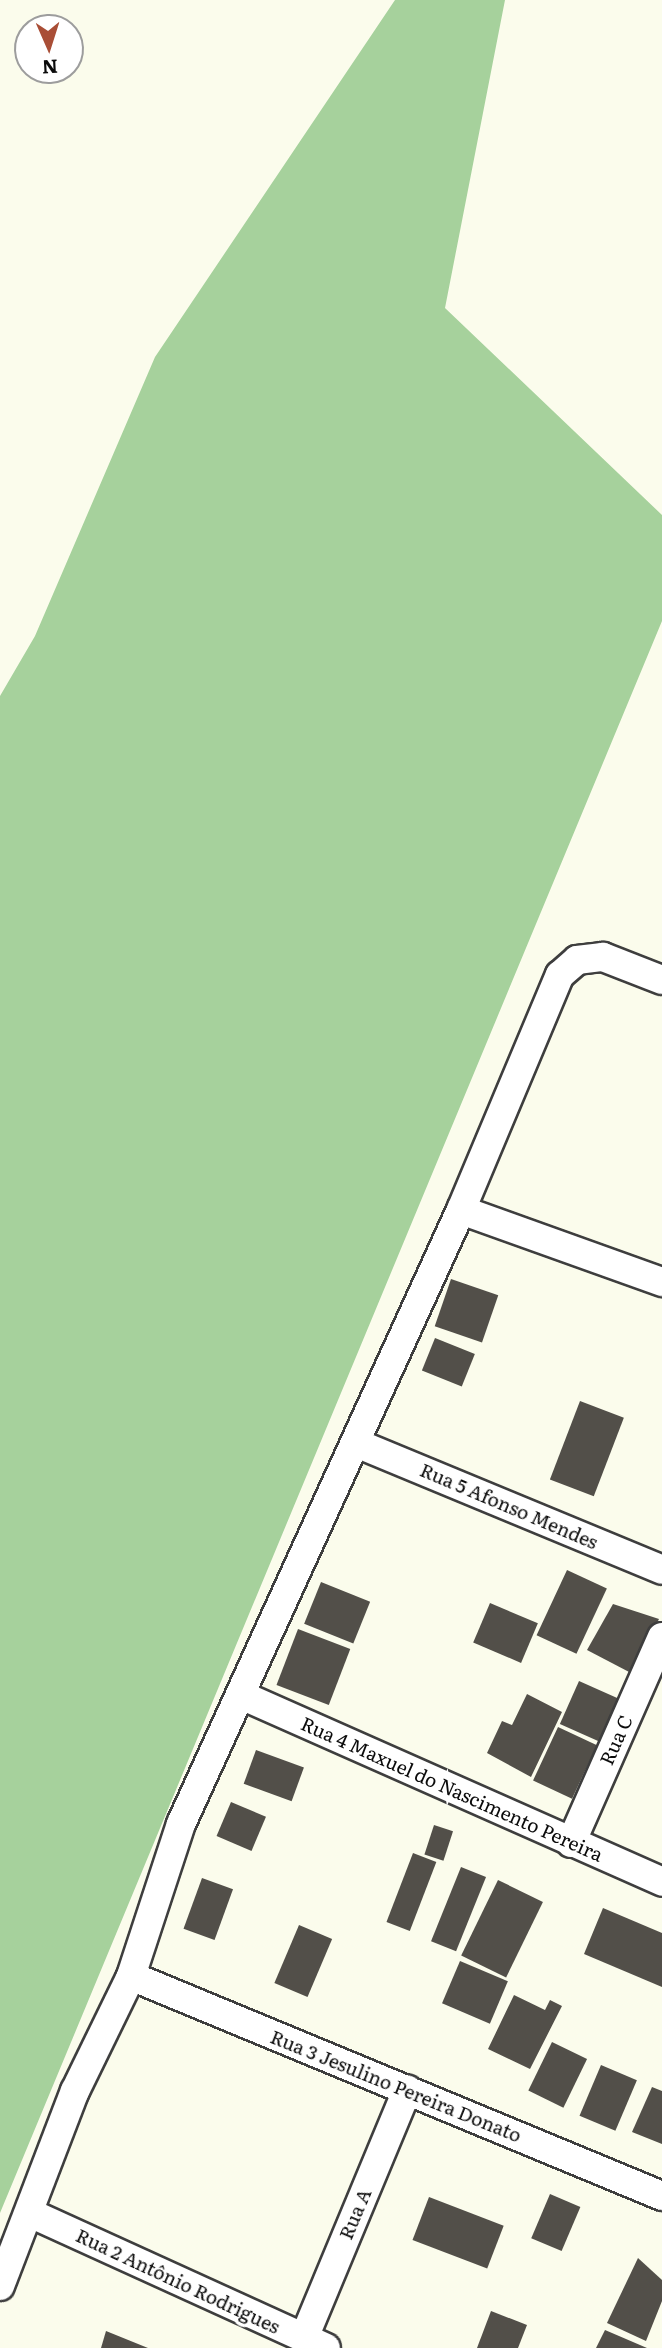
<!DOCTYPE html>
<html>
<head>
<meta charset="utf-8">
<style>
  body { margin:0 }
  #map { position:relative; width:662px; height:2348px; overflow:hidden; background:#fbfcec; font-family:Literata,serif }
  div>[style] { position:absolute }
  .forest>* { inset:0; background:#a6d19c }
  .building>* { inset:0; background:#524f49; transform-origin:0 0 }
  .roads { filter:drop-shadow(2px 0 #3e3e3e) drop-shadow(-2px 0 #3e3e3e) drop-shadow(0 2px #3e3e3e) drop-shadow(0 -2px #3e3e3e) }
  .street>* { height:28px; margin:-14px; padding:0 14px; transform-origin:14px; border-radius:14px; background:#fff }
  span { translate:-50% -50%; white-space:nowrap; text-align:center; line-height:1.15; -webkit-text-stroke:7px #fff; paint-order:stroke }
  .street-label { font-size:19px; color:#0b0b0b }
  .north { position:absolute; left:14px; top:14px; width:70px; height:70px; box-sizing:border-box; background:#fff; border:2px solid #9d9d9d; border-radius:50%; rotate:177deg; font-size:19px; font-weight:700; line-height:28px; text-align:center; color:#0b0b0b }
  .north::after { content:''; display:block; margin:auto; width:24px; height:32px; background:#a94e36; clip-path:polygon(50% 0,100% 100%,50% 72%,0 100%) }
</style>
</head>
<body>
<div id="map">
  <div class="forest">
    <div style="clip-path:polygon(395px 0,505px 0,445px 308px,662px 515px,662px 621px,0 2213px,0 696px,35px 636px,155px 357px)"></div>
  </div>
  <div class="building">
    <div style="left:451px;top:1279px;width:50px;height:50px;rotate:19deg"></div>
    <div style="left:435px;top:1338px;width:43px;height:35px;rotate:22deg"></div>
    <div style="left:580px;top:1401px;width:47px;height:84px;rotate:21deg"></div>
    <div style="left:567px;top:1570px;width:44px;height:72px;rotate:25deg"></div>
    <div style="left:321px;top:1582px;width:53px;height:45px;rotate:22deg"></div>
    <div style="left:490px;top:1603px;width:52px;height:43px;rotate:23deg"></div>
    <div style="clip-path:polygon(613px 1604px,659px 1619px,631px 1673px,587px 1650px)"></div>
    <div style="left:298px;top:1629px;width:56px;height:60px;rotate:21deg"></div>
    <div style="left:579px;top:1681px;width:43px;height:47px;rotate:24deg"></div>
    <div style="clip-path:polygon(527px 1694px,562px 1712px,531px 1777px,487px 1753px,502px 1721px,512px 1725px)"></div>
    <div style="left:558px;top:1727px;width:43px;height:59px;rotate:25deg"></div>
    <div style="left:256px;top:1750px;width:51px;height:36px;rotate:20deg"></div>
    <div style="left:231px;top:1802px;width:38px;height:37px;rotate:23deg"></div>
    <div style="left:434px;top:1825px;width:20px;height:31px;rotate:18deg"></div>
    <div style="left:413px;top:1853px;width:25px;height:74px;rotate:21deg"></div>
    <div style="left:461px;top:1867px;width:27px;height:80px;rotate:22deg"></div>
    <div style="left:202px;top:1878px;width:33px;height:54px;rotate:20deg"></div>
    <div style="left:498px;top:1880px;width:50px;height:84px;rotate:26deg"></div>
    <div style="clip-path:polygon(603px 1908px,662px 1933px,662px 1987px,584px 1954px)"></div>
    <div style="left:299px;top:1925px;width:36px;height:63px;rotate:23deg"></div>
    <div style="left:460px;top:1961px;width:52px;height:46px;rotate:23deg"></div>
    <div style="clip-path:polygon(514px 1995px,545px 2010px,550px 2000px,562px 2006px,530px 2069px,488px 2049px)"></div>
    <div style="left:552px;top:2042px;width:39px;height:54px;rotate:26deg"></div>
    <div style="left:601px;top:2065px;width:39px;height:55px;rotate:23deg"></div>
    <div style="clip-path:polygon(652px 2087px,662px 2091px,662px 2144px,632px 2132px)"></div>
    <div style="left:550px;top:2194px;width:33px;height:48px;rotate:23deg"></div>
    <div style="left:429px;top:2197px;width:80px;height:46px;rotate:21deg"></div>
    <div style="clip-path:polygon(638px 2258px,662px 2280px,662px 2301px,646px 2341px,607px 2323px)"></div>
    <div style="clip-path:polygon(491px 2311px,527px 2325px,518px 2348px,477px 2348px)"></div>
    <div style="clip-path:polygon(605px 2330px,647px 2348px,596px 2348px)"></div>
    <div style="clip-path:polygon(106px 2331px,148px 2348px,101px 2348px)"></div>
  </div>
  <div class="roads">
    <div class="street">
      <div style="left:461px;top:1210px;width:214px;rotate:19.7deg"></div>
      <div style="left:356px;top:1443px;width:331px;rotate:22.5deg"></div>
      <div style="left:241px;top:1695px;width:461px;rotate:23.9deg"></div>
      <div style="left:571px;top:1843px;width:225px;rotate:-66.2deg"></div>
      <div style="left:131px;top:1976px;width:575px;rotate:22.5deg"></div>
      <div style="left:30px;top:2213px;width:325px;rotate:24.5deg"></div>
      <div style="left:0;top:2286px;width:209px;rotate:-69deg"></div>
      <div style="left:75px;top:2091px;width:128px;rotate:-64deg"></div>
      <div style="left:131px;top:1976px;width:160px;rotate:-71.8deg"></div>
      <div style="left:181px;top:1824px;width:675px;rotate:-65.49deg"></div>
      <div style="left:461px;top:1210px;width:255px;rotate:-67.2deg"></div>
      <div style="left:560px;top:975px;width:23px;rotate:-41deg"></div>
      <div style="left:577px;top:960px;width:26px;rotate:-7deg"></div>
      <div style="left:603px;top:957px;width:63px;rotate:21.3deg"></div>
      <div style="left:304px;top:2338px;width:269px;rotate:-67.4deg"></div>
    </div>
  </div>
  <div class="street-label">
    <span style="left:509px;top:1506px;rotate:23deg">Rua 5 Afonso Mendes</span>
    <span style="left:616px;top:1740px;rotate:-66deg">Rua C</span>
    <span style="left:452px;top:1789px;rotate:24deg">Rua 4 Maxuel do Nascimento Pereira</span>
    <span style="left:396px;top:2086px;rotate:22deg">Rua 3 Jesulino Pereira Donato</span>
    <span style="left:355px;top:2214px;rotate:-67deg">Rua A</span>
    <span style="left:178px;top:2281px;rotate:25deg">Rua 2 Antônio Rodrigues</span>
  </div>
  <div class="north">N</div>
</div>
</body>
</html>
